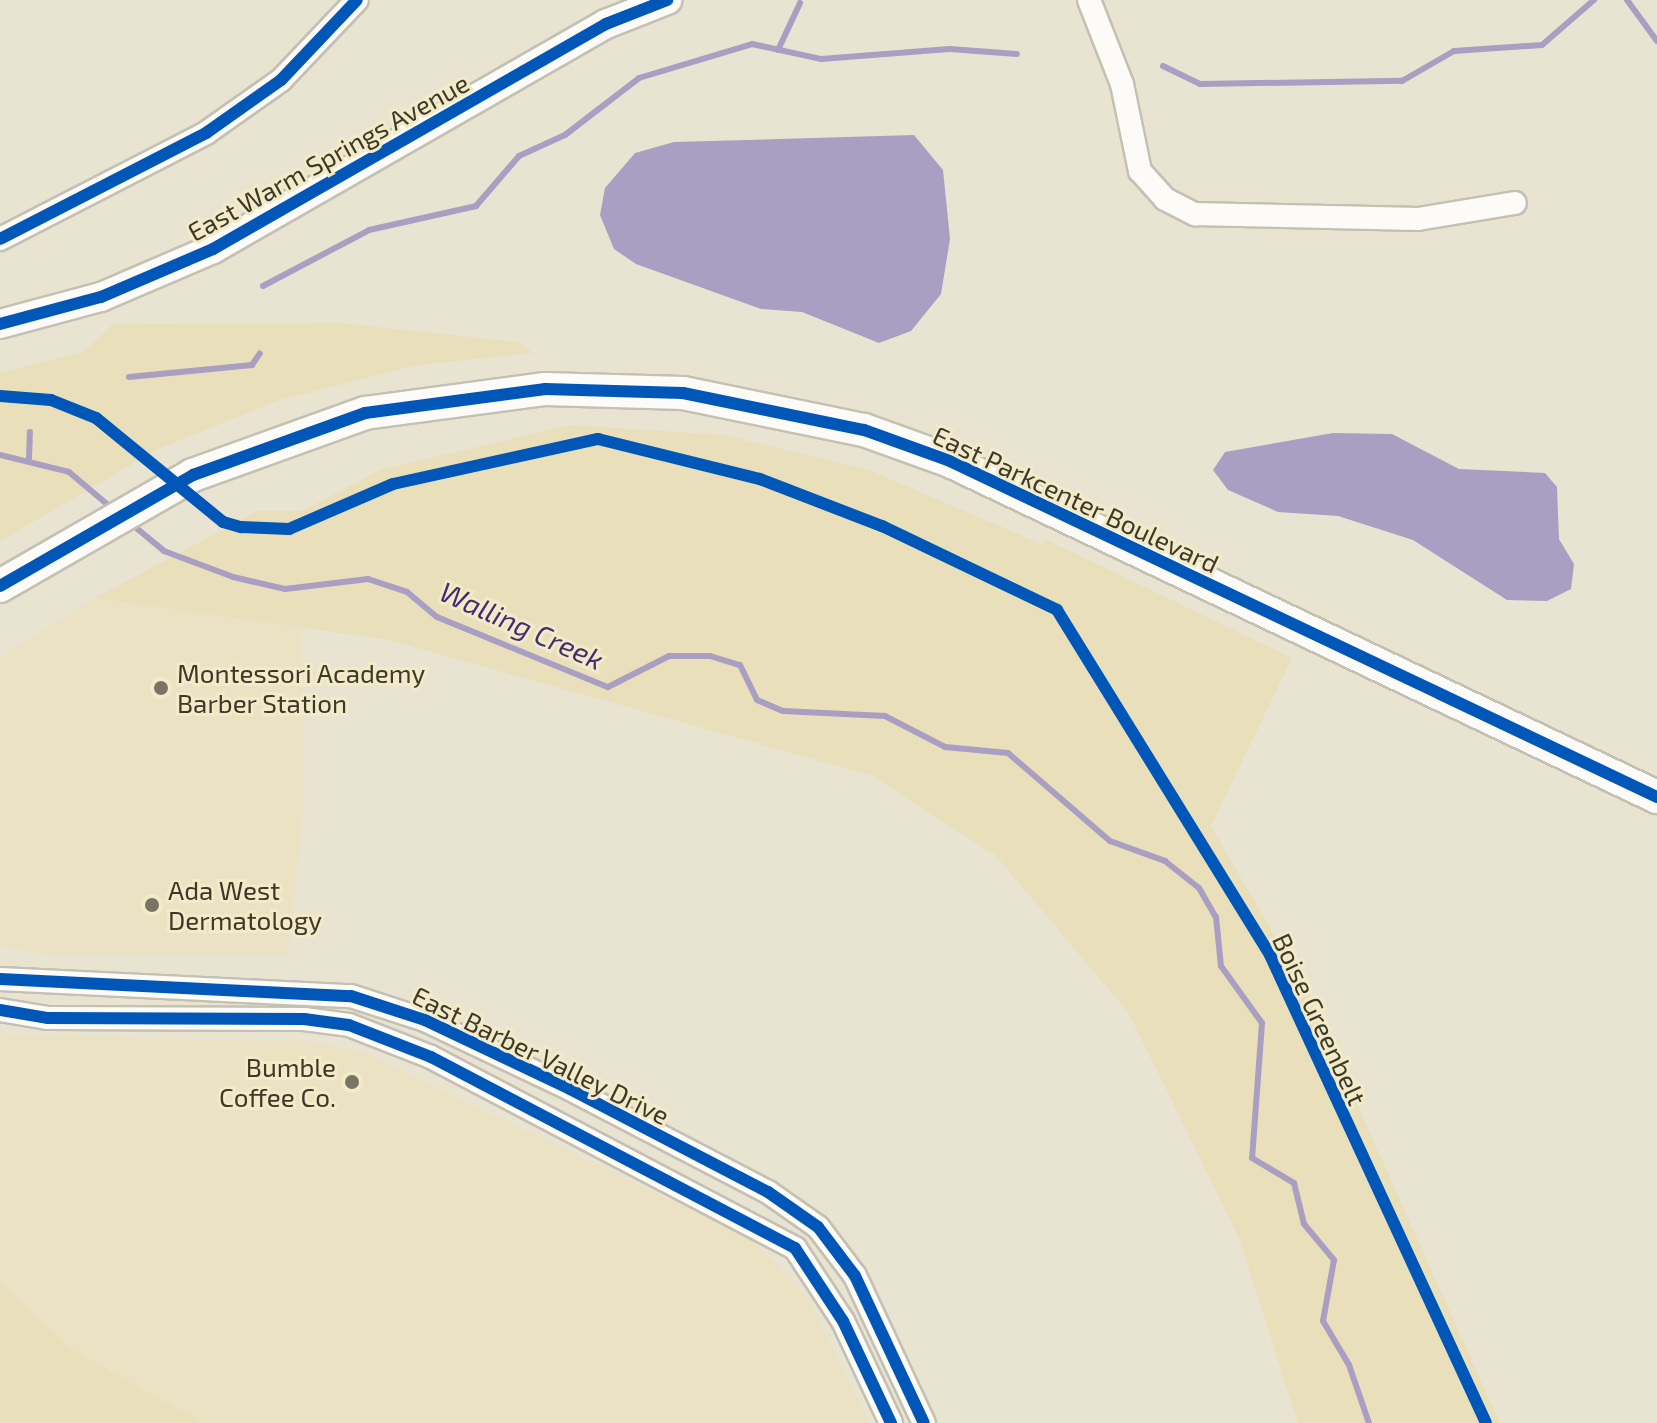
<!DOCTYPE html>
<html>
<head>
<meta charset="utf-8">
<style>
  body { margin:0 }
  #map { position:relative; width:1657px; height:1423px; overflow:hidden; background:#e9e4d2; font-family:"Exo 2",sans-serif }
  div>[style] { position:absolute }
  .built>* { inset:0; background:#ebe2c3 }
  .green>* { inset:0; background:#e9dfbb }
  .water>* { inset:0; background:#a99fc2 }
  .stream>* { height:6px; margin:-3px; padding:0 3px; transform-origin:3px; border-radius:3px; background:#a99fc2 }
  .roads { filter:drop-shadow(2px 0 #c4c0b2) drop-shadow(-2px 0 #c4c0b2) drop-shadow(0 2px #c4c0b2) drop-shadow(0 -2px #c4c0b2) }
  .minor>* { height:22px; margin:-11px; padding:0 11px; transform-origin:11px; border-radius:11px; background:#fcfbf8 }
  .tertiary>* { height:28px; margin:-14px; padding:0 14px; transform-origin:14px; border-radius:14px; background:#fcfbf8 }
  .secondary>* { height:32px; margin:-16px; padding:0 16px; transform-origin:16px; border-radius:16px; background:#fcfbf8 }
  .cycleway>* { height:12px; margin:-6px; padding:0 6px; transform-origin:6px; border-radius:6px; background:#0057b8 }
  .dots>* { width:22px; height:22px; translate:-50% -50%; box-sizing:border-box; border:4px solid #f3eac8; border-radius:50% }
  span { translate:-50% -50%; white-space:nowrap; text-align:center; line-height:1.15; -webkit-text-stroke:6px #f3eac8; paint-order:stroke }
  .street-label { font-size:26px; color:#3c392b }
  .poi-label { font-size:26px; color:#3c392b }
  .left { translate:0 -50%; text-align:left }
  .right { translate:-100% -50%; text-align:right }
  .water-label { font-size:28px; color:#422d72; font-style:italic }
</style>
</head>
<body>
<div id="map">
  <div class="built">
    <div style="clip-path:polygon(95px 598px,302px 628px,304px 805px,288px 956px,51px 956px,0 945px,0 657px)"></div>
    <div style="clip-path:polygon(0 1034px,308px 1042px,361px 1051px,750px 1238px,808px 1298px,870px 1423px,192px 1423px,71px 1349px,0 1283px)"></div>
  </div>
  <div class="green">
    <div style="clip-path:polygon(341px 323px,518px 342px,533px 353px,418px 365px,280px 400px,158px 449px,0 541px,0 373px,85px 351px,113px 324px)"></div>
    <div style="clip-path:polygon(570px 425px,724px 435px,869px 470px,1041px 544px,1045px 539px,1292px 658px,1211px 826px,1305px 988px,1500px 1423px,1298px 1423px,1239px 1238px,1128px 1012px,996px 856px,873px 776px,389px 640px,95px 598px,258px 511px,302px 511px,380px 470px)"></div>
    <div style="clip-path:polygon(0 1283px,71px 1349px,202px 1423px,0 1423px)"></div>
  </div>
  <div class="water">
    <div style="clip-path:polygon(914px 135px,943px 170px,950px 239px,941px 294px,911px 331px,879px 343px,802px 312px,761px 309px,636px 264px,614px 249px,600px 215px,605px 188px,635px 153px,674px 142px)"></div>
    <div style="clip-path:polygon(1333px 433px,1392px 434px,1459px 469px,1545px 473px,1557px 487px,1559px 539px,1574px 564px,1571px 589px,1547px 601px,1507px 600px,1413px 540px,1338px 516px,1278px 512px,1228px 490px,1213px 470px,1225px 452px)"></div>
  </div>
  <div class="stream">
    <div style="left:1627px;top:0;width:51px;rotate:53.8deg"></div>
    <div style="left:778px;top:50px;width:52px;rotate:-64.9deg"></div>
    <div style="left:1163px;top:66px;width:41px;rotate:25.9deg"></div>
    <div style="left:1200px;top:84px;width:202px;rotate:-0.9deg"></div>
    <div style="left:1402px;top:81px;width:60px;rotate:-30deg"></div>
    <div style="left:1454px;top:51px;width:88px;rotate:-3.9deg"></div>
    <div style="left:1542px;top:45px;width:69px;rotate:-40.9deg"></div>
    <div style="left:263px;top:286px;width:120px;rotate:-27.8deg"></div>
    <div style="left:369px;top:230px;width:110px;rotate:-12.6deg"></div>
    <div style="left:476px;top:206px;width:66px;rotate:-49.3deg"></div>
    <div style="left:519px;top:156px;width:51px;rotate:-24.5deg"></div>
    <div style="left:565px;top:135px;width:93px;rotate:-37.6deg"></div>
    <div style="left:639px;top:78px;width:118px;rotate:-16.7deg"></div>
    <div style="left:752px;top:44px;width:71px;rotate:12.3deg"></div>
    <div style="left:821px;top:59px;width:129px;rotate:-4.4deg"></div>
    <div style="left:950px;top:49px;width:67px;rotate:4.3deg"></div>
    <div style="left:129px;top:377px;width:124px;rotate:-5.6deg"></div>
    <div style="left:252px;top:365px;width:14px;rotate:-56deg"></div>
    <div style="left:0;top:455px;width:71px;rotate:13.8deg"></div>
    <div style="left:69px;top:472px;width:59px;rotate:40.2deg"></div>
    <div style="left:29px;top:458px;width:26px;rotate:-88deg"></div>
    <div style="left:129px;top:522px;width:45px;rotate:39.6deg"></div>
    <div style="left:164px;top:551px;width:74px;rotate:20.6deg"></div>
    <div style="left:233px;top:577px;width:53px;rotate:13deg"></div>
    <div style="left:285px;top:589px;width:84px;rotate:-6.9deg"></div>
    <div style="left:368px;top:579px;width:41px;rotate:18.4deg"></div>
    <div style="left:407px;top:592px;width:39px;rotate:40deg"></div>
    <div style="left:437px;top:617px;width:185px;rotate:22.3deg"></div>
    <div style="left:608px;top:687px;width:68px;rotate:-26.9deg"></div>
    <div style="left:669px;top:656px;width:41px"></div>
    <div style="left:710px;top:656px;width:31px;rotate:17deg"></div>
    <div style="left:740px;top:665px;width:39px;rotate:64deg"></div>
    <div style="left:757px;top:700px;width:28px;rotate:23deg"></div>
    <div style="left:783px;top:711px;width:102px;rotate:2.8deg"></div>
    <div style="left:885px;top:716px;width:68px;rotate:27.3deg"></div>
    <div style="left:945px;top:747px;width:63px;rotate:5.4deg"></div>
    <div style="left:1008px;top:753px;width:135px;rotate:40.8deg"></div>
    <div style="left:1110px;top:841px;width:59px;rotate:20deg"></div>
    <div style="left:1165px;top:861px;width:43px;rotate:38.5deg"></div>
    <div style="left:1199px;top:888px;width:34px;rotate:60deg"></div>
    <div style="left:1216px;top:917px;width:49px;rotate:84.2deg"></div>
    <div style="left:1221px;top:966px;width:70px;rotate:54.3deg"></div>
    <div style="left:1262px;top:1023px;width:135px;rotate:94.2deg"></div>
    <div style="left:1252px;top:1158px;width:49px;rotate:30.8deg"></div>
    <div style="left:1294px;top:1183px;width:42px;rotate:76.3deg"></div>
    <div style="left:1304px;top:1224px;width:47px;rotate:50.2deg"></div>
    <div style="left:1334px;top:1260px;width:62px;rotate:100.2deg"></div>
    <div style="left:1323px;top:1321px;width:51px;rotate:59.4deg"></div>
    <div style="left:1349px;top:1365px;width:61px;rotate:71deg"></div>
  </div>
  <div class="roads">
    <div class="minor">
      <div style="left:1089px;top:0;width:90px;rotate:68.6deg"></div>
      <div style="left:1122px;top:84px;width:89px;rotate:78.3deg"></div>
      <div style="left:1140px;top:171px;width:38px;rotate:48deg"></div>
      <div style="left:1165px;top:199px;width:34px;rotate:27deg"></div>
      <div style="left:1195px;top:214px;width:223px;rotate:1.3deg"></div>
      <div style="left:1418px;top:219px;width:98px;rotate:-9.4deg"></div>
      <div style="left:0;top:239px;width:232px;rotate:-27.2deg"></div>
      <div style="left:206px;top:133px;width:92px;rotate:-35.2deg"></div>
      <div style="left:281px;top:80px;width:110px;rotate:-46.5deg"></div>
      <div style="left:0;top:979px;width:351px;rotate:2.8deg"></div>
      <div style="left:351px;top:996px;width:78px;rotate:18deg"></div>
      <div style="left:425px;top:1020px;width:161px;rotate:25.4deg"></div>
      <div style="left:570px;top:1089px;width:223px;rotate:27.5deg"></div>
      <div style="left:768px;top:1192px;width:61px;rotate:35deg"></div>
      <div style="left:818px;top:1227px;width:61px;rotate:52.9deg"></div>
      <div style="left:855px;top:1276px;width:162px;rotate:64.9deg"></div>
      <div style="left:0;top:1010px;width:49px;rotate:9.5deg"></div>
      <div style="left:48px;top:1018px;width:256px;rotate:0.2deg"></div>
      <div style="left:304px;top:1019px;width:45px;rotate:7.6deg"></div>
      <div style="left:349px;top:1025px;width:88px;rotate:21.3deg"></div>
      <div style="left:431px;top:1057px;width:411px;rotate:27.7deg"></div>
      <div style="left:795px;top:1248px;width:87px;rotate:56.7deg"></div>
      <div style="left:843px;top:1321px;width:113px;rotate:64.8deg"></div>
    </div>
    <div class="tertiary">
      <div style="left:0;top:324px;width:105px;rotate:-15deg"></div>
      <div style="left:101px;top:297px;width:122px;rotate:-23.2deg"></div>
      <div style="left:213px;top:249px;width:453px;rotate:-29.8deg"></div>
      <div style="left:606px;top:24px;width:66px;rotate:-21.5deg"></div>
    </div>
    <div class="secondary">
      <div style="left:0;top:586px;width:223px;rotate:-29.9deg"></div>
      <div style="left:193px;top:475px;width:183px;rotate:-19.8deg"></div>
      <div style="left:365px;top:413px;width:182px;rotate:-7.6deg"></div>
      <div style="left:545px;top:389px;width:138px;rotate:1.7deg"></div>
      <div style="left:683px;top:393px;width:185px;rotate:11.6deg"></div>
      <div style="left:864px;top:430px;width:91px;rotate:19.8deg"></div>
      <div style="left:950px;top:461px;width:783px;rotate:25.42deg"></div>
    </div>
  </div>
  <div class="cycleway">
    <div style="left:0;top:239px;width:232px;rotate:-27.2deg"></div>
    <div style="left:206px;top:133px;width:92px;rotate:-35.2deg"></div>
    <div style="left:281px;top:80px;width:110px;rotate:-46.5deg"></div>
    <div style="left:0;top:324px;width:105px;rotate:-15deg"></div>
    <div style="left:101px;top:297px;width:122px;rotate:-23.2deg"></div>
    <div style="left:213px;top:249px;width:453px;rotate:-29.8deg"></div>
    <div style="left:606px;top:24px;width:66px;rotate:-21.5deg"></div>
    <div style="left:0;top:396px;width:51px;rotate:4.5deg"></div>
    <div style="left:51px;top:400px;width:48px;rotate:21.8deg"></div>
    <div style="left:96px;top:418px;width:164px;rotate:39.3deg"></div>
    <div style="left:223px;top:522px;width:19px;rotate:16deg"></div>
    <div style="left:241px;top:527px;width:48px;rotate:2.4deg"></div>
    <div style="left:289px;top:529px;width:113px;rotate:-23.4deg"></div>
    <div style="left:393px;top:484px;width:210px;rotate:-12.4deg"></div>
    <div style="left:598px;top:439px;width:167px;rotate:13.9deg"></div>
    <div style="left:760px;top:479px;width:131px;rotate:21.1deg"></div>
    <div style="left:882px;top:526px;width:194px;rotate:25.6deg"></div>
    <div style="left:1057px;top:610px;width:405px;rotate:58.3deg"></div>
    <div style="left:1270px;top:955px;width:515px;rotate:65.22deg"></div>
    <div style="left:0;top:586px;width:223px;rotate:-29.9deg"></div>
    <div style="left:193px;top:475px;width:183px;rotate:-19.8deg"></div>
    <div style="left:365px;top:413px;width:182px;rotate:-7.6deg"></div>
    <div style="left:545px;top:389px;width:138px;rotate:1.7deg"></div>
    <div style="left:683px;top:393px;width:185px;rotate:11.6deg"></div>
    <div style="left:864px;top:430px;width:91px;rotate:19.8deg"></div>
    <div style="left:950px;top:461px;width:783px;rotate:25.42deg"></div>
    <div style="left:0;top:979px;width:351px;rotate:2.8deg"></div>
    <div style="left:351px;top:996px;width:78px;rotate:18deg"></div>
    <div style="left:425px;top:1020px;width:161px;rotate:25.4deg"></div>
    <div style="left:570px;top:1089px;width:223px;rotate:27.5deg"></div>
    <div style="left:768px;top:1192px;width:61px;rotate:35deg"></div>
    <div style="left:818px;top:1227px;width:61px;rotate:52.9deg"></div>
    <div style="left:855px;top:1276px;width:162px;rotate:64.9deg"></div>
    <div style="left:0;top:1010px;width:49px;rotate:9.5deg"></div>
    <div style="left:48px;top:1018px;width:256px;rotate:0.2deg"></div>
    <div style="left:304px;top:1019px;width:45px;rotate:7.6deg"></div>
    <div style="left:349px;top:1025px;width:88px;rotate:21.3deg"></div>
    <div style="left:431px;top:1057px;width:411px;rotate:27.7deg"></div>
    <div style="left:795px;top:1248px;width:87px;rotate:56.7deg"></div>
    <div style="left:843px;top:1321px;width:113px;rotate:64.8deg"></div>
  </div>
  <div class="dots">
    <div style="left:161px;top:688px;background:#797565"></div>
    <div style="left:152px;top:905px;background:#797565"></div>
    <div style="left:352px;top:1082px;background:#797565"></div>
  </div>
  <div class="street-label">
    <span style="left:328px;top:157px;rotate:-29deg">East Warm Springs Avenue</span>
    <span style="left:1076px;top:499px;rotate:25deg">East Parkcenter Boulevard</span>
    <span style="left:1320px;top:1019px;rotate:65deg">Boise Greenbelt</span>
    <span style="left:541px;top:1055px;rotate:26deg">East Barber Valley Drive</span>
  </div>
  <div class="poi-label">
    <span class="left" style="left:177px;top:688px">Montessori Academy<br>Barber Station</span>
    <span class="left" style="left:168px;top:905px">Ada West<br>Dermatology</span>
    <span class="right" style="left:336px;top:1082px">Bumble<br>Coffee Co.</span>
  </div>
  <div class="water-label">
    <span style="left:522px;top:625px;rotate:24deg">Walling Creek</span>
  </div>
</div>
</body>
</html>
